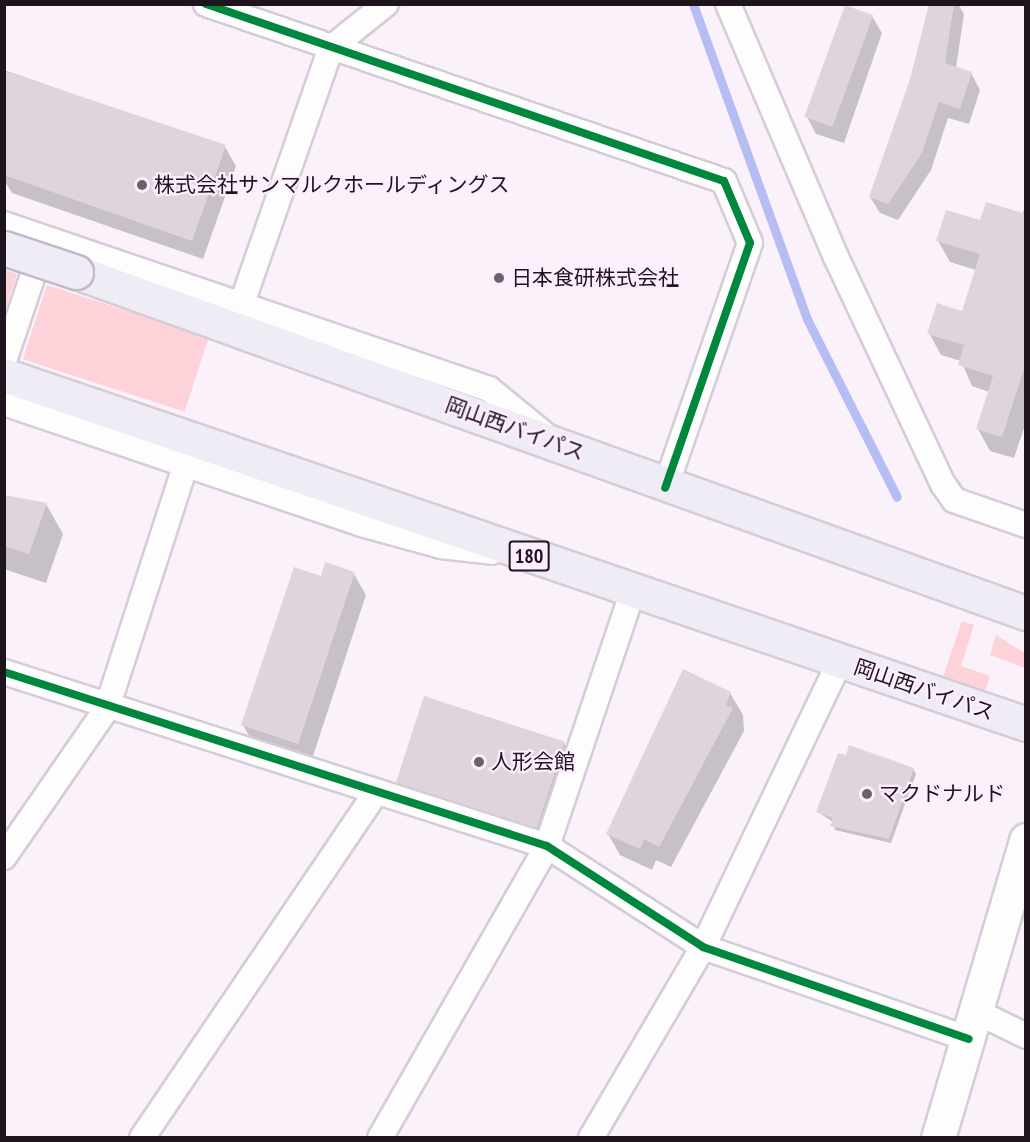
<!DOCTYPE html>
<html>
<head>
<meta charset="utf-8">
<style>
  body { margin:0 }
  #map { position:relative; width:1030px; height:1142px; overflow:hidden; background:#faf1fb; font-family:"PT Sans Narrow","Noto Sans JP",sans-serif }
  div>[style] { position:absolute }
  .green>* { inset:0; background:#fdd2d9; transform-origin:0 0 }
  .shadow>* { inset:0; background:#0003 }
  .stream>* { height:9px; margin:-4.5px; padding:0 4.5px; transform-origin:4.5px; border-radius:4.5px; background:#b5bdf3 }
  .building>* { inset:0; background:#e0d4dc; transform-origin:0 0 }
  .roads { filter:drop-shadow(2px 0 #d6ccd7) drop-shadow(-2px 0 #d6ccd7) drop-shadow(0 2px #d6ccd7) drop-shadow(0 -2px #d6ccd7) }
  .street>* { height:24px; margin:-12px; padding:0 12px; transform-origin:12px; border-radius:12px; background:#fefdfe }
  .secondary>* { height:33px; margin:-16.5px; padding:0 16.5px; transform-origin:16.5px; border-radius:16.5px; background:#fefdfe }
  .highway>* { height:33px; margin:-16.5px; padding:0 16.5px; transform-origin:16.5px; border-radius:16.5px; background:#f0ecf6 }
  .bridges { filter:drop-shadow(2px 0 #c2bac8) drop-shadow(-2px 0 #c2bac8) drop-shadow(0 2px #c2bac8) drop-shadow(0 -2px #c2bac8) }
  .highway-bridge>* { height:33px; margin:-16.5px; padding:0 16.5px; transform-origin:16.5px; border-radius:16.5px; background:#f0ecf6 }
  .cycleway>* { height:8px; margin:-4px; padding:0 4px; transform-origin:4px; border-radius:4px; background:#00873e }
  .dots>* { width:16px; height:16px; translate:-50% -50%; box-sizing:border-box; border:3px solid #feedff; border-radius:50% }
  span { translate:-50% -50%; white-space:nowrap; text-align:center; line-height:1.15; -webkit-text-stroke:4.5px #feedff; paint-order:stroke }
  .shield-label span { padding:2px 4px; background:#feedff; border:2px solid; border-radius:4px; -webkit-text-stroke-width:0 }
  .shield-label { font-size:20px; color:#1d141e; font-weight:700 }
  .poi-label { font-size:21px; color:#1d141e }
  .left { translate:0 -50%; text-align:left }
  .street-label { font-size:21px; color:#1d141e }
  .frame { position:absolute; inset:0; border:6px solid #1d141e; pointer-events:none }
</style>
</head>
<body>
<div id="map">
  <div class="green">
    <div style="clip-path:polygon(5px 270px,17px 274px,5px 311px,4px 270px)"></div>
    <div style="left:47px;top:285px;width:170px;height:78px;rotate:18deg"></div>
    <div style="clip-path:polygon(962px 621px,974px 625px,961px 666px,990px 676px,985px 691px,943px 677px)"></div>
    <div style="clip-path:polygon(996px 635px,1025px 653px,1025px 668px,990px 655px)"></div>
  </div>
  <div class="shadow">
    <div style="clip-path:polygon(930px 4px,958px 4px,964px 14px,956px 68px,971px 73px,980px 90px,969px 124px,948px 118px,931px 170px,898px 220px,880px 213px,870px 197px,912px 80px)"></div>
    <div style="clip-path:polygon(872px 16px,882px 33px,844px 143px,816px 134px,807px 117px)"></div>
    <div style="clip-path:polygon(4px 70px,225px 147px,236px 166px,203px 259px,12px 193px,4px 180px)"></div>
    <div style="clip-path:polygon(1026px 204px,1026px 422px,1014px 458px,990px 451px,978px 429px,989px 392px,972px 386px,961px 361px,941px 355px,929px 333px,963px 313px,976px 270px,950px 262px,938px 241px,981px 222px,1022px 215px)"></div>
    <div style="clip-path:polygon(4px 496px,46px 504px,63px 534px,46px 583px,4px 569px)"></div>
    <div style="clip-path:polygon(354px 574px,366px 595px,310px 765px,255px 746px,243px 725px,322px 578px)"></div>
    <div style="clip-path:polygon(730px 693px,743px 715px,744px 731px,671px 867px,656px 860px,652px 870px,620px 855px,608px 834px)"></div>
    <div style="clip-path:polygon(564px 743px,577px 764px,551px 845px,409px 804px,397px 782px)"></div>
    <div style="clip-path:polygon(913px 769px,916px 774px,891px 843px,835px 830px,833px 822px,818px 812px)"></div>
  </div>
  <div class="stream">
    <div style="left:693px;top:4px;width:335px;rotate:70.1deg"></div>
    <div style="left:807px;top:319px;width:199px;rotate:63.2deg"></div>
  </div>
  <div class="building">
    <div style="clip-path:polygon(929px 4px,954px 4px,945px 63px,972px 72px,960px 109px,939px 102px,922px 153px,888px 204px,869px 197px,910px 79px)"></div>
    <div style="left:845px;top:5px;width:30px;height:119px;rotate:20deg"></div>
    <div style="clip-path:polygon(4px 71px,226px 145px,192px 241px,4px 175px)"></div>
    <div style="clip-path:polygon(986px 202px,1026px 214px,1026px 363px,1002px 437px,976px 429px,993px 376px,958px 365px,964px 345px,927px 334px,937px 303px,962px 311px,980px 254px,936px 241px,946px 210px,980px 220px)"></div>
    <div style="clip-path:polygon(4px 495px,47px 503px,29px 554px,4px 546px)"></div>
    <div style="clip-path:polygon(325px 562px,355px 572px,298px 744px,241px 725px,294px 567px,321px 576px)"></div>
    <div style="clip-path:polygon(683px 669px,731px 692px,726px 705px,733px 708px,659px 847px,644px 839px,640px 849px,606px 834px)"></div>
    <div style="left:424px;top:696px;width:148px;height:91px;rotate:18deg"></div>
    <div style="clip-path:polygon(849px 745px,914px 768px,889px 839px,830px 826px,833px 818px,816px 812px,838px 753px,846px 755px)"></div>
  </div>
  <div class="roads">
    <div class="street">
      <div style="left:206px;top:4px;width:547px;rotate:18.87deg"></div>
      <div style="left:724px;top:181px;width:67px;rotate:67.2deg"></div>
      <div style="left:750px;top:243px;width:259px;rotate:109.1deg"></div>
      <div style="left:728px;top:4px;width:275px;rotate:66.9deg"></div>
      <div style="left:836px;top:257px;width:251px;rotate:64.8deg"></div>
      <div style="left:943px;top:484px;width:19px;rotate:55deg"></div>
      <div style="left:954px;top:500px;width:76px;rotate:19.1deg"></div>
      <div style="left:4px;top:224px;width:512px;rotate:18.79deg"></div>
      <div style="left:489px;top:389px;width:71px;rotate:39.3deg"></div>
      <div style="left:242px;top:303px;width:270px;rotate:-70.8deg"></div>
      <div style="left:331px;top:48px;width:70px;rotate:-38.7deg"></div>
      <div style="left:4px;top:361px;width:122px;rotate:-71.4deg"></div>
      <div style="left:4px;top:403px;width:377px;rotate:18.7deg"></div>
      <div style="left:361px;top:524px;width:83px;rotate:15.4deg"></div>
      <div style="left:441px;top:546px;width:51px;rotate:6.7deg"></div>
      <div style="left:4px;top:672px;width:570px;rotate:17.77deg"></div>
      <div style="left:547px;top:846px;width:186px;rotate:32.9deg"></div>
      <div style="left:703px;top:947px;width:281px;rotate:19.1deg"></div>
      <div style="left:4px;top:857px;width:181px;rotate:-55.3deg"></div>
      <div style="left:107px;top:708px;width:254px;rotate:-72.1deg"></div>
      <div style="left:975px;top:1011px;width:57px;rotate:26.1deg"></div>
      <div style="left:142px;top:1138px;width:415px;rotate:-55.9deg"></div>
      <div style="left:380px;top:1138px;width:336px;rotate:-60.2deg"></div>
      <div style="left:547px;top:846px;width:270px;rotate:-71.4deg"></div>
      <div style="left:591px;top:1138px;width:221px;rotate:-59.6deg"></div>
      <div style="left:703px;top:947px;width:317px;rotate:-64.4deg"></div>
    </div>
    <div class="secondary">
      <div style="left:938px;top:1138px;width:311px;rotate:-73.5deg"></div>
    </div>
    <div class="highway">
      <div style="left:76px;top:272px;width:1009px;rotate:19.75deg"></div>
      <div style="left:4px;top:375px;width:1080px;rotate:18.85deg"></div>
    </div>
  </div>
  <div class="bridges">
    <div class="highway-bridge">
      <div style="left:4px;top:248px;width:76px;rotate:18.4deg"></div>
    </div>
  </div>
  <div class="cycleway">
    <div style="left:206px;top:4px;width:547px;rotate:18.87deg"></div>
    <div style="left:724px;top:181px;width:67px;rotate:67.2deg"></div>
    <div style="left:750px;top:243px;width:259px;rotate:109.1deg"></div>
    <div style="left:4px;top:672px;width:570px;rotate:17.77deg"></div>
    <div style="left:547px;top:846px;width:186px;rotate:32.9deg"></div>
    <div style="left:703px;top:947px;width:281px;rotate:19.1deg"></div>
  </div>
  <div class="dots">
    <div style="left:142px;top:185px;background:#6a616b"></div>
    <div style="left:499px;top:278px;background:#6a616b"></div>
    <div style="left:479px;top:762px;background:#6a616b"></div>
    <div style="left:867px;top:794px;background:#6a616b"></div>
  </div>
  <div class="shield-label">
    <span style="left:529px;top:556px">180</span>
  </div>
  <div class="poi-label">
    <span class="left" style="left:154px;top:185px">株式会社サンマルクホールディングス</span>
    <span class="left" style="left:511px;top:278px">日本食研株式会社</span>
    <span class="left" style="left:491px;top:762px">人形会館</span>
    <span class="left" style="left:879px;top:794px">マクドナルド</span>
  </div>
  <div class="street-label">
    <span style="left:515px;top:429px;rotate:20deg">岡山西バイパス</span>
    <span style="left:924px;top:690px;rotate:19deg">岡山西バイパス</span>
  </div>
  <div class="frame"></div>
</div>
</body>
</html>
